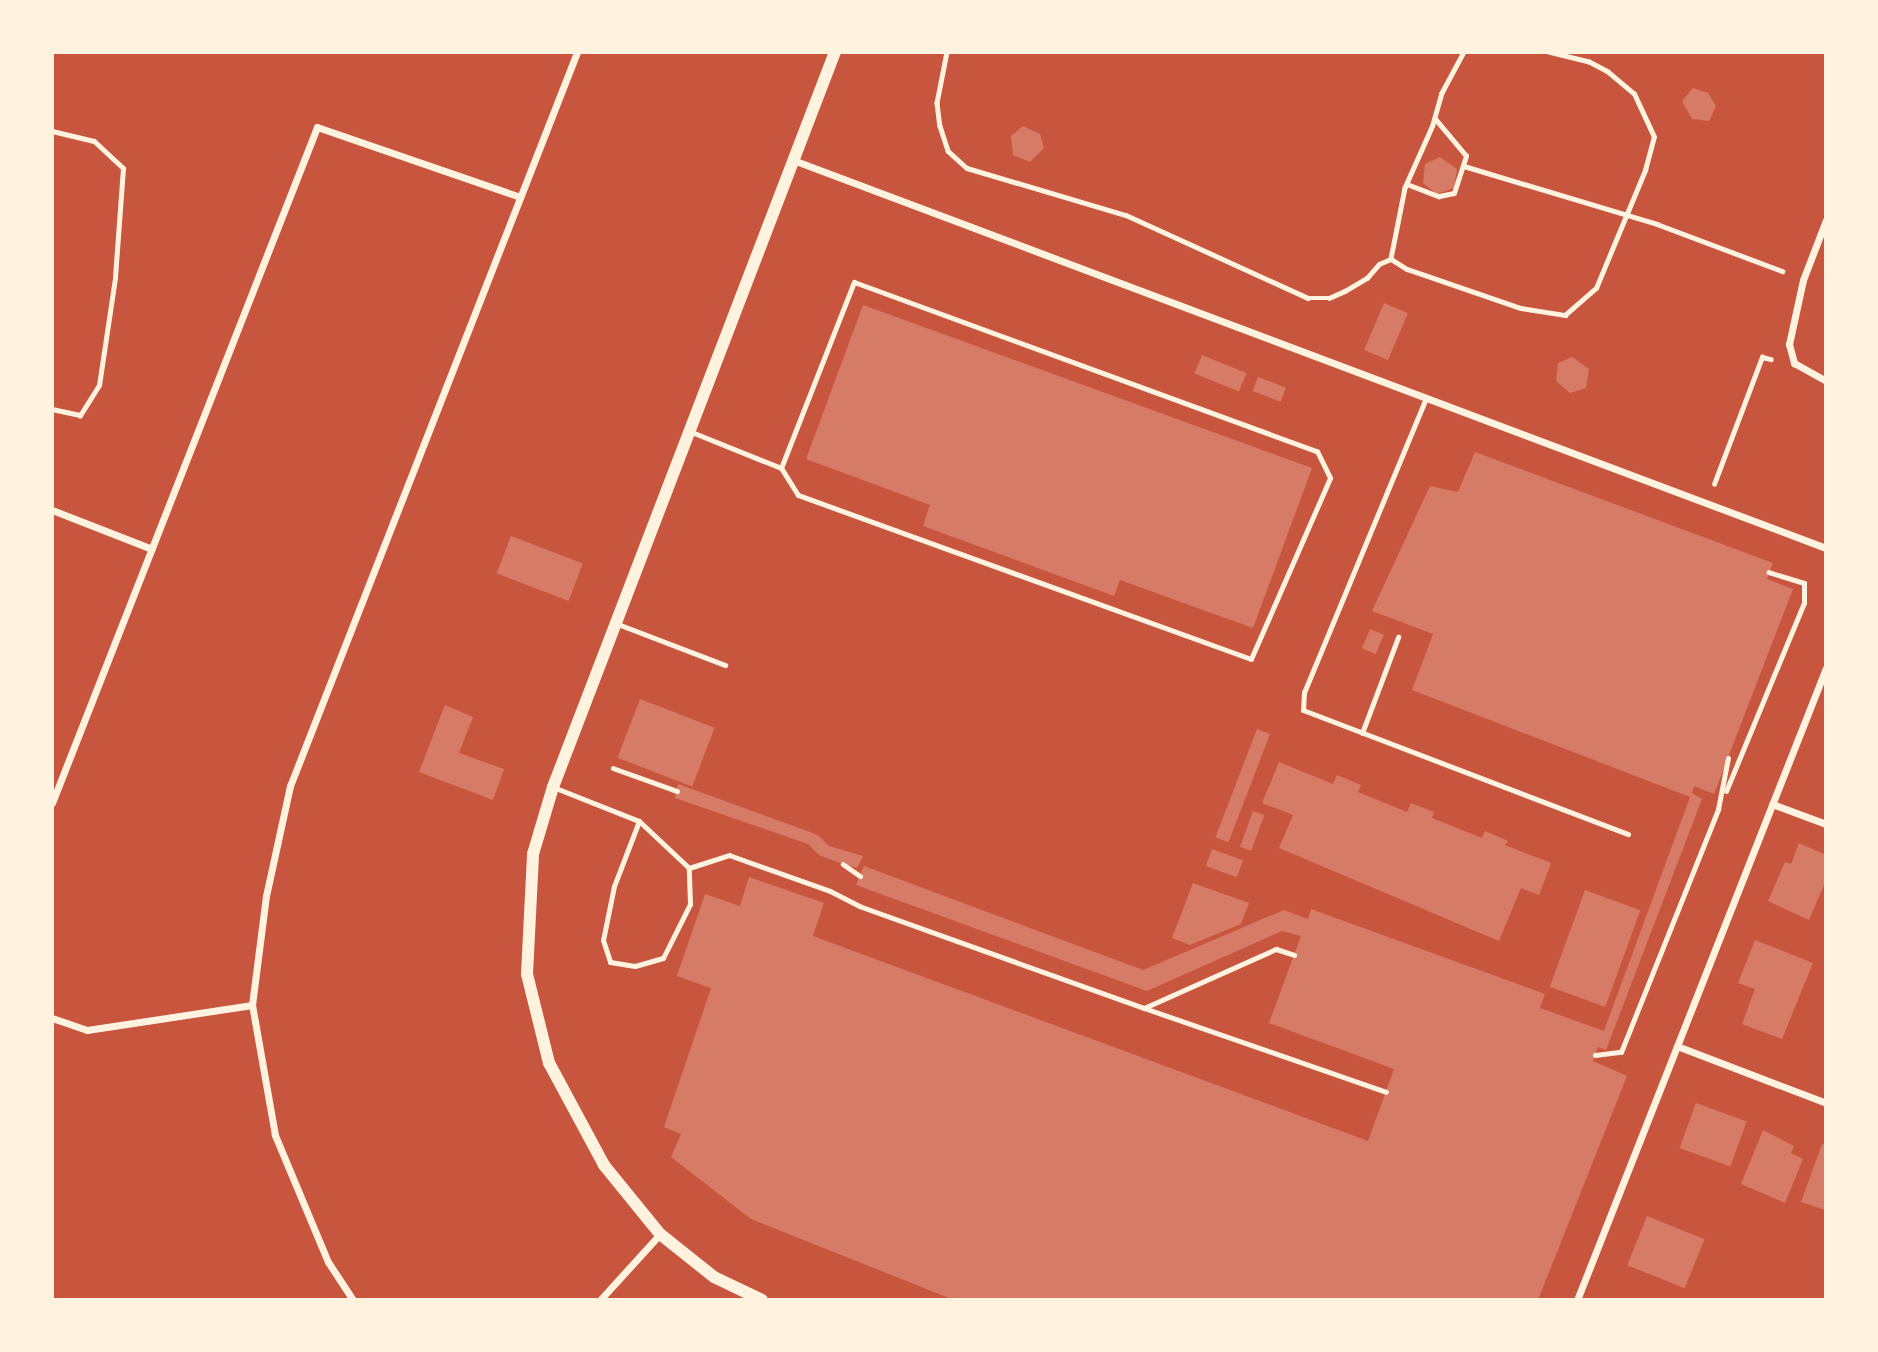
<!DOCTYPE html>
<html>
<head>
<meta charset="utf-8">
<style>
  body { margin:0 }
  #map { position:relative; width:1878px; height:1352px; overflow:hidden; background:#c8553d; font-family:Ubuntu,sans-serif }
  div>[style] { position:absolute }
  .building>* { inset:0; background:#d67c66; transform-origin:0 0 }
  .path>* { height:4.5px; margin:-2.25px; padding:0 2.25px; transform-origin:2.25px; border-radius:2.25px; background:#fff3e0 }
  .service>* { height:5px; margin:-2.5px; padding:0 2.5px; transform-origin:2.5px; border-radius:2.5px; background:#fff3e0 }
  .minor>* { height:7px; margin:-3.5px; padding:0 3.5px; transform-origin:3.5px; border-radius:3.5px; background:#fff3e0 }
  .tertiary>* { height:12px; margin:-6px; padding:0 6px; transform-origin:6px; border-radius:6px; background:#fff3e0 }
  span { translate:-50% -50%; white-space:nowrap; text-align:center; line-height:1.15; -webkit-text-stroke:6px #fff3e0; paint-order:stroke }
  .frame { position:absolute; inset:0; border:54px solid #fff3e0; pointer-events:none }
</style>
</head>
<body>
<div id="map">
  <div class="building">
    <div style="clip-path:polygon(1693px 88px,1708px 93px,1716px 106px,1709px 121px,1692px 119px,1682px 101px)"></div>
    <div style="clip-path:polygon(1023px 126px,1040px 134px,1044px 148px,1030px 162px,1013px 155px,1011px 136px)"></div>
    <div style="clip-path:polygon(1440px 157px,1457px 169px,1454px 188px,1437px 194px,1423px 183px,1425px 164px)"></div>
    <div style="left:1384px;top:303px;width:26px;height:51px;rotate:23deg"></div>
    <div style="clip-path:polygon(863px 305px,1312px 468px,1253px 628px,1120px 580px,1114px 596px,923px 526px,930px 505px,806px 459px)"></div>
    <div style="left:1202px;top:355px;width:48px;height:20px;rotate:22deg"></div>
    <div style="clip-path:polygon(1572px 357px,1589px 369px,1586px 388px,1570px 393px,1556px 381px,1558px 363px)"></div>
    <div style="left:1258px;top:377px;width:30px;height:15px;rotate:21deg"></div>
    <div style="clip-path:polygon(1475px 452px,1773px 563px,1767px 579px,1793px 589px,1714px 794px,1694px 786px,1692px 793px,1702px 799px,1606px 1050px,1598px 1047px,1593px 1061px,1627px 1076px,1538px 1300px,954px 1300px,751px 1219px,671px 1157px,681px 1134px,664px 1127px,711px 988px,677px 976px,705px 894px,740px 906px,749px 877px,824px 903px,813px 936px,1368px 1141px,1394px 1069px,1269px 1023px,1301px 936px,1282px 931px,1147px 991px,856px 885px,864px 866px,1143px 970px,1284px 910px,1308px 919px,1311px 909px,1545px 994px,1540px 1008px,1604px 1031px,1690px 797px,1412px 690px,1433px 634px,1372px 611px,1430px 486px,1458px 492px)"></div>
    <div style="left:511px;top:536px;width:77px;height:40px;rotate:21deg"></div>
    <div style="left:1370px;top:629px;width:15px;height:21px;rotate:23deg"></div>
    <div style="left:640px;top:699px;width:80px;height:63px;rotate:21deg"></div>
    <div style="clip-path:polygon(445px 705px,473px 717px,459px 753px,504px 769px,493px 800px,419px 772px)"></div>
    <div style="left:1257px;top:729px;width:14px;height:116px;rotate:21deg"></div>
    <div style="clip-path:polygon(1279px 762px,1333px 784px,1337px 775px,1361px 785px,1358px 792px,1407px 812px,1411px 803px,1434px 812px,1432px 818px,1482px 838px,1485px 831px,1508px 841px,1505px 845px,1551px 863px,1539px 895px,1521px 888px,1499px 941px,1279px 848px,1293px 815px,1262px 803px)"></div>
    <div style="clip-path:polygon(678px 784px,818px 835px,829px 846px,863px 856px,857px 868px,843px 864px,819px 855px,808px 844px,675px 798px)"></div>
    <div style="left:1253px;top:811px;width:12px;height:38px;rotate:20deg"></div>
    <div style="clip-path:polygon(1799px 843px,1826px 855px,1826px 880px,1809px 920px,1768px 901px,1785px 862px,1791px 864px)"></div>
    <div style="left:1212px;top:849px;width:33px;height:18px;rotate:20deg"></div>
    <div style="clip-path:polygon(1193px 883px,1249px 903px,1241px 924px,1190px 945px,1172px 938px)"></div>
    <div style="left:1585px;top:890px;width:59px;height:103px;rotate:20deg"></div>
    <div style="clip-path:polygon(1755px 940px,1813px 963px,1782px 1039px,1742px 1024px,1755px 989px,1738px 983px)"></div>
    <div style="left:1696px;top:1103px;width:54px;height:48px;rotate:20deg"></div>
    <div style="clip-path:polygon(1763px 1130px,1794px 1146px,1791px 1153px,1803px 1159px,1785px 1203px,1741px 1184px)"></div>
    <div style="clip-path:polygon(1822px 1144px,1826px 1145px,1826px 1210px,1801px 1202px)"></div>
    <div style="left:1647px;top:1216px;width:62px;height:53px;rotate:22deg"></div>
  </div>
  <div class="path">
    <div style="left:947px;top:52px;width:52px;rotate:101.1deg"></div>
    <div style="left:937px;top:103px;width:23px;rotate:83deg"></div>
    <div style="left:940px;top:126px;width:26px;rotate:72deg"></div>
    <div style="left:948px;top:151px;width:25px;rotate:42deg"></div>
    <div style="left:967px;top:168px;width:166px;rotate:16.5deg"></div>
    <div style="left:1126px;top:215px;width:200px;rotate:24.5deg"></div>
    <div style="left:1308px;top:298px;width:21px"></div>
    <div style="left:1329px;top:298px;width:17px;rotate:-24deg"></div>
    <div style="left:1345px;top:291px;width:26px;rotate:-31deg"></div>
    <div style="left:1367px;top:278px;width:18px;rotate:-49deg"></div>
    <div style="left:1379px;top:264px;width:13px;rotate:-23deg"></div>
    <div style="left:1464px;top:52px;width:47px;rotate:118.2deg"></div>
    <div style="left:1442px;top:93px;width:33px;rotate:106deg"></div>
    <div style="left:1433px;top:125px;width:69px;rotate:114deg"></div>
    <div style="left:1405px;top:188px;width:72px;rotate:101.2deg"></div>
    <div style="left:1391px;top:259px;width:19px;rotate:32deg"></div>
    <div style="left:1407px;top:269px;width:120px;rotate:18.9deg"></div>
    <div style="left:1521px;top:308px;width:45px;rotate:9deg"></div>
    <div style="left:1565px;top:315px;width:41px;rotate:-41.1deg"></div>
    <div style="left:1596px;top:288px;width:128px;rotate:-67.4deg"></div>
    <div style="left:1645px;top:170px;width:34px;rotate:-75deg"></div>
    <div style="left:1654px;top:137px;width:47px;rotate:-114.9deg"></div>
    <div style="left:1634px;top:94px;width:34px;rotate:-140deg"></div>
    <div style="left:1608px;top:72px;width:21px;rotate:-152deg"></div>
    <div style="left:1589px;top:62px;width:42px;rotate:-166.3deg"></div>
    <div style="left:1464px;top:166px;width:202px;rotate:16.7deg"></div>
    <div style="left:1657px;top:224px;width:134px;rotate:20.6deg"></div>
    <div style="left:1407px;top:184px;width:34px;rotate:21deg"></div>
    <div style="left:1439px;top:196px;width:15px;rotate:-11deg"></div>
    <div style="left:1454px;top:193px;width:39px;rotate:-72deg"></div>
    <div style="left:1466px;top:156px;width:48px;rotate:-130deg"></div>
    <div style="left:1714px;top:484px;width:136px;rotate:-69.3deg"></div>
    <div style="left:1762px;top:357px;width:9px;rotate:13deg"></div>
    <div style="left:613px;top:768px;width:68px;rotate:19.8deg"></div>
    <div style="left:843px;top:864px;width:21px;rotate:35deg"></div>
  </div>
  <div class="service">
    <div style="left:52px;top:131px;width:43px;rotate:13.4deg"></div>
    <div style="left:94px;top:141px;width:40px;rotate:43deg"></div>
    <div style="left:123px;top:168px;width:110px;rotate:94.2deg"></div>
    <div style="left:115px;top:278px;width:108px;rotate:98.5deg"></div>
    <div style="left:99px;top:385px;width:36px;rotate:122deg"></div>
    <div style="left:80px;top:415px;width:29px;rotate:-168deg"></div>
    <div style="left:1426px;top:398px;width:318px;rotate:112.5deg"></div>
    <div style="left:1304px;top:692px;width:18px;rotate:93deg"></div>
    <div style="left:1303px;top:710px;width:348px;rotate:20.9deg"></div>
    <div style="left:689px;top:431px;width:99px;rotate:21.9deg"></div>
    <div style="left:781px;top:468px;width:200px;rotate:-68.6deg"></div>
    <div style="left:854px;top:282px;width:493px;rotate:20.1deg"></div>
    <div style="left:1317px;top:451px;width:30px;rotate:64deg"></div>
    <div style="left:1330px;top:478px;width:197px;rotate:113.6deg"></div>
    <div style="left:1251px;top:659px;width:482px;rotate:-160.1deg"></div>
    <div style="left:798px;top:495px;width:32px;rotate:-122deg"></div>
    <div style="left:615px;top:623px;width:118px;rotate:20.9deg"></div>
    <div style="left:1362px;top:733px;width:103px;rotate:-69.4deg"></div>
    <div style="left:553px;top:787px;width:92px;rotate:21.6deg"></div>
    <div style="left:639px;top:821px;width:69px;rotate:43.2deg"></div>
    <div style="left:689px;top:868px;width:42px;rotate:-18deg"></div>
    <div style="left:729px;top:855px;width:107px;rotate:19.6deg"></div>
    <div style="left:830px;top:891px;width:33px;rotate:27deg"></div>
    <div style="left:859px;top:906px;width:303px;rotate:19.7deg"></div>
    <div style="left:1144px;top:1008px;width:145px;rotate:-24.1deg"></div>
    <div style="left:1276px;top:949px;width:19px;rotate:18deg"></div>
    <div style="left:1726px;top:791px;width:204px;rotate:-67.5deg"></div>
    <div style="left:1804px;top:603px;width:20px;rotate:-90deg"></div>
    <div style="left:1804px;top:583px;width:37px;rotate:-163deg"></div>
    <div style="left:639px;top:821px;width:70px;rotate:111deg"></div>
    <div style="left:614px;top:886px;width:55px;rotate:101.5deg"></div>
    <div style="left:603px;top:940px;width:23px;rotate:72deg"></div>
    <div style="left:610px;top:962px;width:25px;rotate:9deg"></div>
    <div style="left:635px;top:966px;width:29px;rotate:-16deg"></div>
    <div style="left:663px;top:958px;width:60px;rotate:-63.4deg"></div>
    <div style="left:690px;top:904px;width:36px;rotate:-92deg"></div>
    <div style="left:1144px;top:1008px;width:256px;rotate:19.1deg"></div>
    <div style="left:1595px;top:1055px;width:26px;rotate:-7deg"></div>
    <div style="left:1621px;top:1052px;width:262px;rotate:-68.2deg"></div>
    <div style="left:1718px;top:809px;width:52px;rotate:-78.9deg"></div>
  </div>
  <div class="minor">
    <div style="left:793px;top:160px;width:1103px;rotate:20.59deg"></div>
    <div style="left:1826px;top:220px;width:64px;rotate:111deg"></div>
    <div style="left:1803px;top:280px;width:66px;rotate:102.3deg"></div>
    <div style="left:1789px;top:344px;width:20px;rotate:75deg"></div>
    <div style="left:1794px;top:363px;width:37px;rotate:29deg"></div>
    <div style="left:52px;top:510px;width:107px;rotate:21.3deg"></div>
    <div style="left:52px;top:803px;width:726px;rotate:-68.59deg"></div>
    <div style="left:317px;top:127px;width:215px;rotate:19deg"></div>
    <div style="left:1772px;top:804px;width:58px;rotate:20.3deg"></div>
    <div style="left:52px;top:1018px;width:37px;rotate:19deg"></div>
    <div style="left:87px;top:1030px;width:167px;rotate:-8.6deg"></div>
    <div style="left:1677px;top:1046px;width:160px;rotate:20.9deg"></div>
    <div style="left:353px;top:1300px;width:45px;rotate:-123.3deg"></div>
    <div style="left:328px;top:1262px;width:138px;rotate:-112.7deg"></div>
    <div style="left:275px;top:1135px;width:132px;rotate:-100deg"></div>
    <div style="left:252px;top:1005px;width:110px;rotate:-82.7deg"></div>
    <div style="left:266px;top:896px;width:113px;rotate:-77.7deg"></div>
    <div style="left:290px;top:786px;width:788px;rotate:-68.64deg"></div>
    <div style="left:600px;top:1300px;width:89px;rotate:-47.7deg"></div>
    <div style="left:1577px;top:1300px;width:679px;rotate:-68.5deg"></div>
  </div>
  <div class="tertiary">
    <div style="left:762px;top:1300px;width:53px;rotate:-154.4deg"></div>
    <div style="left:714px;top:1277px;width:69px;rotate:-141.5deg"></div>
    <div style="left:660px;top:1234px;width:89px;rotate:-129.1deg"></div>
    <div style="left:604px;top:1165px;width:116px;rotate:-118.3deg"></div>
    <div style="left:549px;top:1063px;width:92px;rotate:-103.9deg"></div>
    <div style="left:527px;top:974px;width:120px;rotate:-87.1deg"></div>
    <div style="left:533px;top:854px;width:70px;rotate:-73.4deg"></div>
    <div style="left:553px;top:787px;width:787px;rotate:-69.01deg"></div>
  </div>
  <div class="frame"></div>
</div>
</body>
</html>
